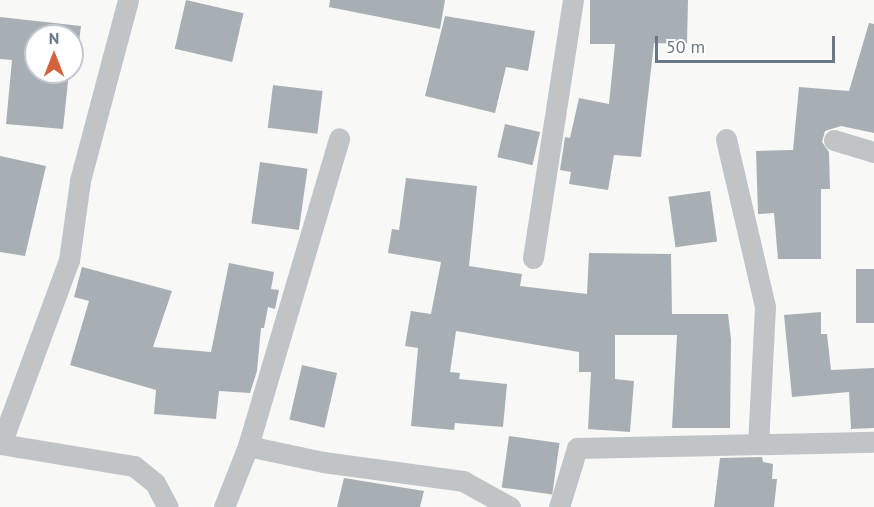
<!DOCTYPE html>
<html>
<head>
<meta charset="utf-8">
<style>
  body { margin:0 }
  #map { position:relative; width:874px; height:507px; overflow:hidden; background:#f8f8f6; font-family:"PT Sans",sans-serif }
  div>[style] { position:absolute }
  .building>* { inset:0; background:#a8afb4; transform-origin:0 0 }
  .minor>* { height:21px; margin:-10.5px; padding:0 10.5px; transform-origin:10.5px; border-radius:10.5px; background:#c0c4c7 }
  span { translate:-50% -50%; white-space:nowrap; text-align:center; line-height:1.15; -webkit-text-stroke:6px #fff; paint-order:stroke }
  .north { position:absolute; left:24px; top:24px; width:60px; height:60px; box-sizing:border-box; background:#fff; border:2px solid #c3c9ce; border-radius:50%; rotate:0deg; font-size:16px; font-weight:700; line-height:24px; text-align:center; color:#6a7884 }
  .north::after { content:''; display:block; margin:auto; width:21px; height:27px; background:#d2633c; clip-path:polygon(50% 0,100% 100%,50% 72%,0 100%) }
  .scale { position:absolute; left:655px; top:36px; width:180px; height:27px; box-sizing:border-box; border:3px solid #6a7884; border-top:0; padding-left:8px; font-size:18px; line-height:21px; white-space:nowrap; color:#6a7884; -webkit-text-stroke:4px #fff; paint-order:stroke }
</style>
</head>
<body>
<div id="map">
  <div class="building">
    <div style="left:186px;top:0;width:59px;height:50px;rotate:13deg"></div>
    <div style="clip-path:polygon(330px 0,445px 0,440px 29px,329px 7px)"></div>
    <div style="clip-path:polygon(590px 0,688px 0,687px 44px,654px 43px,641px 157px,614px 155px,608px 190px,569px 184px,571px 172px,560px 170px,565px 137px,570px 138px,579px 98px,609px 104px,615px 44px,590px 44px)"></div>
    <div style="clip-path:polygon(445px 16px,535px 31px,528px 71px,506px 67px,495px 113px,425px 96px)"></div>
    <div style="clip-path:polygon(0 17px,81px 26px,76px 66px,72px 66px,72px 36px,36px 36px,36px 72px,69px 72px,63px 129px,6px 124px,12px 60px,0 59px)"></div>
    <div style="clip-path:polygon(869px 23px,874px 24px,874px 133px,841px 126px,825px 131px,822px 142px,829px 152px,830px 189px,821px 189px,821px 259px,778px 259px,774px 213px,758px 214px,756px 151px,793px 150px,799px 87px,849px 91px)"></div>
    <div style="left:273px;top:85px;width:50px;height:43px;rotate:7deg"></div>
    <div style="left:505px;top:124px;width:36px;height:34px;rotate:13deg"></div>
    <div style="clip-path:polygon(0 156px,46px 166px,25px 256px,0 252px)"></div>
    <div style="left:260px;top:162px;width:48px;height:62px;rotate:8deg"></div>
    <div style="clip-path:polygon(406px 178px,477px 186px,469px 266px,522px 274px,520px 286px,587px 294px,589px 253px,671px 254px,672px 314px,728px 314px,731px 339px,730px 428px,672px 428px,677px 335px,615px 335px,615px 379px,634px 381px,630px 432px,588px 429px,591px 372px,579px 372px,579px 352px,456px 331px,450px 372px,460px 373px,459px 379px,507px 384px,503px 427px,455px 423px,454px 430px,411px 426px,418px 348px,405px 346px,411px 311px,431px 314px,441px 262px,388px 253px,392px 229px,399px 230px)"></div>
    <div style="left:710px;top:191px;width:51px;height:42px;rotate:82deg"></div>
    <div style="clip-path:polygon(229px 263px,274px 272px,271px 289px,279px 290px,275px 309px,268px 307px,264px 328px,261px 328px,257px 371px,250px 393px,219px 391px,216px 419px,154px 414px,156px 390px,70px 365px,89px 301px,74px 297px,82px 267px,172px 291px,153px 347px,211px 352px)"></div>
    <div style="left:856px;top:269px;width:18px;height:54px"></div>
    <div style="clip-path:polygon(821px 312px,821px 334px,827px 334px,831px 370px,874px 368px,874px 428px,851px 429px,849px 392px,792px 397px,784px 315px)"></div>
    <div style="left:302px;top:365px;width:36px;height:56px;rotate:13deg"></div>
    <div style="left:509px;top:436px;width:51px;height:52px;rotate:8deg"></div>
    <div style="clip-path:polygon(762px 457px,763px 462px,773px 464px,772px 479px,777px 479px,774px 507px,714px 507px,720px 458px)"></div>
    <div style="clip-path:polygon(344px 478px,424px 491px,420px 507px,337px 507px)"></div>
  </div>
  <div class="minor">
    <div style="left:128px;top:0;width:187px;rotate:104.9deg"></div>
    <div style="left:80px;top:181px;width:80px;rotate:97.9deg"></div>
    <div style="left:69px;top:260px;width:196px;rotate:110.3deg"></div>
    <div style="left:1px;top:444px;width:135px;rotate:9.4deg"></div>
    <div style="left:134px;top:466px;width:27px;rotate:39deg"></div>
    <div style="left:155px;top:483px;width:27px;rotate:62deg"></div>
    <div style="left:726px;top:139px;width:172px;rotate:76.9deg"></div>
    <div style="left:765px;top:307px;width:136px;rotate:92.9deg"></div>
    <div style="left:834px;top:140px;width:42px;rotate:16.7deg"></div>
    <div style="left:533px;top:258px;width:261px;rotate:-81.2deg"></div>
    <div style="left:248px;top:446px;width:77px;rotate:12deg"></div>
    <div style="left:323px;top:462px;width:141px;rotate:7.7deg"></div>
    <div style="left:463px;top:481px;width:54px;rotate:29deg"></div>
    <div style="left:224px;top:507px;width:66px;rotate:-68.5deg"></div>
    <div style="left:248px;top:446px;width:321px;rotate:-73.5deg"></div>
    <div style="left:559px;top:507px;width:62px;rotate:-73deg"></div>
    <div style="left:577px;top:448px;width:297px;rotate:-1.2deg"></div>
  </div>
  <div class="north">N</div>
  <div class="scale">50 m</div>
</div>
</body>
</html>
